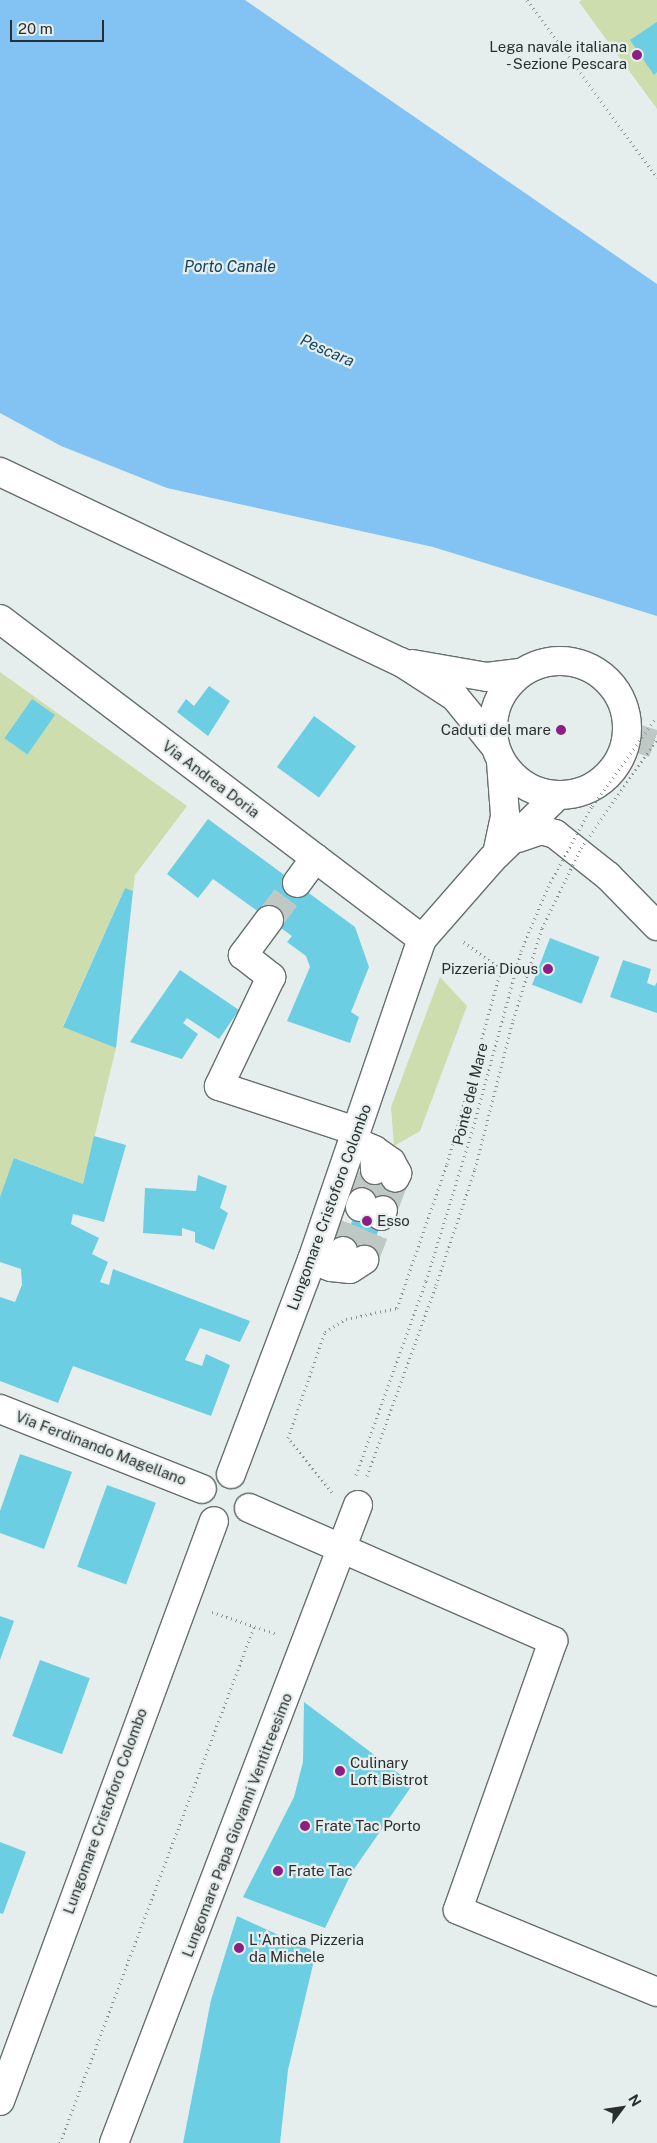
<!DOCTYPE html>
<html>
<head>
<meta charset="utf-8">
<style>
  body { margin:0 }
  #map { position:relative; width:657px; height:2143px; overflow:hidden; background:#e5eeec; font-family:"Public Sans",sans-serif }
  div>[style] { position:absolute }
  .green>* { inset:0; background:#cdddae }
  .water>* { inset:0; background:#83c3f4 }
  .building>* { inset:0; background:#6ccee2; transform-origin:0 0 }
  .minor-tunnel>* { height:28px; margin-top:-14px; transform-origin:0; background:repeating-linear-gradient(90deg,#c0c8c6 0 28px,transparent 0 42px) }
  .path>* { height:3px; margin-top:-1.5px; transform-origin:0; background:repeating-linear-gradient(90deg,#8a908f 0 1px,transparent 0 5px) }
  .roads { filter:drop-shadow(1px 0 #676f6d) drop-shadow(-1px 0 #676f6d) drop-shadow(0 1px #676f6d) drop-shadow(0 -1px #676f6d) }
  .minor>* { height:28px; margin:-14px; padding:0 14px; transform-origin:14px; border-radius:14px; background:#fff }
  .minor>.ring { margin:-14px; padding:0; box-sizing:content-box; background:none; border:28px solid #fff; border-radius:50% }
  .path-bridge>* { height:3px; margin-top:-1.5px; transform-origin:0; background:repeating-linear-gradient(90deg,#8a908f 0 1px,transparent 0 5px) }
  .dots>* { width:14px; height:14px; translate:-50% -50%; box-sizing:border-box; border:2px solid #e5eeec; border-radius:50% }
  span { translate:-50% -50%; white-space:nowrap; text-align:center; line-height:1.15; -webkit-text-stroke:4.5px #e5eeec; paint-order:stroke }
  .poi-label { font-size:15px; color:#2b2e2e }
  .right { translate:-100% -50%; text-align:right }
  .left { translate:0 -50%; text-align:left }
  .street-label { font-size:15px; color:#2b2e2e }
  .water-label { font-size:16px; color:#124363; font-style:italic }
  .north { position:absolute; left:597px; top:2083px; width:50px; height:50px; -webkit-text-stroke:4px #e5eeec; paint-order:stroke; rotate:59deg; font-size:14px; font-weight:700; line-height:20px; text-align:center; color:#2b2e2e }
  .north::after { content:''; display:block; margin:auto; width:18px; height:22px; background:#2b2e2e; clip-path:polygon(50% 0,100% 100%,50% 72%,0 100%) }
  .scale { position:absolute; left:10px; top:20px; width:94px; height:22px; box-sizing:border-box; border:2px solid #2b2e2e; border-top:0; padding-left:6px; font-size:15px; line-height:18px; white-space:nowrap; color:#2b2e2e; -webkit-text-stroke:4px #e5eeec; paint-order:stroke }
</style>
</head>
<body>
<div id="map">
  <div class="green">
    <div style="clip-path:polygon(582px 0,657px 0,657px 109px,579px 2px)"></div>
    <div style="clip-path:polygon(0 672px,187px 806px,135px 875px,133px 891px,125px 888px,63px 1026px,116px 1048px,83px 1184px,15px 1158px,0 1197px)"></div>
    <div style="clip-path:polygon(440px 977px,467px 1006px,420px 1131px,394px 1146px,391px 1107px)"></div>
  </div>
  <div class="water">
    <div style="clip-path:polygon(0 0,245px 0,657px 284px,657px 616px,433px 547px,167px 488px,61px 446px,0 413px)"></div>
  </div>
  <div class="building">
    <div style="clip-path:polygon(657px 22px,657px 72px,654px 75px,630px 40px)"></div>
    <div style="clip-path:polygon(209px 686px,230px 701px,208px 736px,177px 712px,186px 699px,194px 706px)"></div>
    <div style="left:32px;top:699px;width:28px;height:48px;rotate:35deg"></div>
    <div style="left:314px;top:716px;width:52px;height:63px;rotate:36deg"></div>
    <div style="clip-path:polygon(208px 819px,355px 927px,369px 967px,351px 1012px,359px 1017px,350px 1043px,287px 1021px,310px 967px,306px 956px,287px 942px,292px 936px,213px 879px,198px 898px,167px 874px)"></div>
    <div style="clip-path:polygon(125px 888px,133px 891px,116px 1048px,63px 1027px)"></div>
    <div style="left:550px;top:938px;width:53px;height:50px;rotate:21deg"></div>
    <div style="clip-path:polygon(623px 960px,651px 969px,647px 983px,655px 986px,657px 982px,657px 1013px,610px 997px)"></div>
    <div style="clip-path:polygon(180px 970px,239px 1010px,219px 1039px,187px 1018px,183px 1023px,198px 1034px,182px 1059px,130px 1042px)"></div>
    <div style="clip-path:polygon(94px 1136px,126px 1145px,104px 1222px,73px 1214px,71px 1224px,99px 1238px,92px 1254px,108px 1262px,100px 1282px,109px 1285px,113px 1269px,250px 1321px,240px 1342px,200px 1328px,185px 1360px,202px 1366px,206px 1354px,230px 1365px,211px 1416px,73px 1366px,58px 1403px,0 1381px,0 1297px,15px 1302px,22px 1285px,21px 1269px,0 1262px,0 1197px,14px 1158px,83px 1184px)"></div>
    <div style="left:372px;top:1169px;width:28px;height:87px;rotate:21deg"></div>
    <div style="clip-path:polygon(198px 1175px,227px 1186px,220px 1208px,228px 1213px,214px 1250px,195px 1242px,195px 1232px,182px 1228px,182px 1236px,143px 1233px,145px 1188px,196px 1191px)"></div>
    <div style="clip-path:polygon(20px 1454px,72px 1472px,44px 1549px,0 1533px,0 1511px)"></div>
    <div style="left:107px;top:1485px;width:52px;height:87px;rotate:20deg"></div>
    <div style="clip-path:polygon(0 1616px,14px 1621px,0 1660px)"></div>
    <div style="left:40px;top:1660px;width:53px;height:81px;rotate:20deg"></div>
    <div style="clip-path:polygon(304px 1702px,413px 1784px,352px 1872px,325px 1928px,243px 1897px,294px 1797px,303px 1762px)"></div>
    <div style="clip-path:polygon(0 1842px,26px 1852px,3px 1914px,0 1913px)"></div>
    <div style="clip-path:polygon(237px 1916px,316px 1952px,288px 2070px,280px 2143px,183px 2143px,211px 2000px)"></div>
  </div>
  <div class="minor-tunnel">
    <div style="left:627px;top:735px;width:32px;rotate:18deg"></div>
    <div style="left:269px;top:920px;width:46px;rotate:-52.9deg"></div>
    <div style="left:362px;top:1202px;width:35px;rotate:-68deg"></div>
    <div style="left:383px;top:1210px;width:34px;rotate:-69deg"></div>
    <div style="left:343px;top:1251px;width:47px;rotate:-68.9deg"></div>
    <div style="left:364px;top:1260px;width:47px;rotate:-68.9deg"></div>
  </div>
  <div class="path">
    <div style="left:527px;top:0;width:220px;rotate:53.7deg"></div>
    <div style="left:356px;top:1475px;width:206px;rotate:-70.2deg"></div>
    <div style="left:426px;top:1281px;width:160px;rotate:-72.9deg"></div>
    <div style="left:367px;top:1476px;width:203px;rotate:-70.1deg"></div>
    <div style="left:332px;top:1492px;width:70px;rotate:-129.2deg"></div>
    <div style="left:288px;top:1438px;width:112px;rotate:-70.8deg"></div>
    <div style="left:325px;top:1332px;width:25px;rotate:-32deg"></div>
    <div style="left:346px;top:1319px;width:52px;rotate:-12.2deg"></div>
    <div style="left:397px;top:1308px;width:152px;rotate:-70.9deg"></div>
    <div style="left:447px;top:1164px;width:202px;rotate:-74.5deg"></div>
    <div style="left:501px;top:969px;width:49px;rotate:-144.1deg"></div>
    <div style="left:212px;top:1612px;width:69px;rotate:18.7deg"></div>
    <div style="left:60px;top:2143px;width:551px;rotate:-69.4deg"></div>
  </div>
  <div class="roads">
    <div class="minor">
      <div style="left:0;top:472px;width:444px;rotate:25.4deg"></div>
      <div style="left:401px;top:662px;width:64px;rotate:32.9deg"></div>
      <div style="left:455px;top:697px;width:62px;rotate:50.9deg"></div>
      <div style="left:0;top:619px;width:530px;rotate:37.17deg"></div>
      <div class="ring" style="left:493px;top:661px;width:106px;height:106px"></div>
      <div style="left:412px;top:664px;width:76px;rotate:9.8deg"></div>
      <div style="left:487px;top:677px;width:33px;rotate:-7deg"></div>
      <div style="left:518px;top:838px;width:24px;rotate:-19deg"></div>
      <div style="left:541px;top:830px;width:15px;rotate:16deg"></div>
      <div style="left:555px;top:834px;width:68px;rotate:38.4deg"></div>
      <div style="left:608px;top:876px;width:70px;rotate:45.6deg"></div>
      <div style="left:497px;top:854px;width:40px;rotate:-78deg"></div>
      <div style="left:505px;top:815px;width:53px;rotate:-94.3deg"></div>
      <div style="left:297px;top:883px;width:31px;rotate:-54deg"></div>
      <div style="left:269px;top:920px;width:44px;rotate:126.6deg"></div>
      <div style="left:243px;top:955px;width:36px;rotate:38deg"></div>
      <div style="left:271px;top:977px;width:121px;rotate:115.5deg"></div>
      <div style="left:219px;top:1086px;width:144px;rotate:18.2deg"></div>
      <div style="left:353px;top:1141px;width:23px;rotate:23deg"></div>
      <div style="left:374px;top:1150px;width:20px;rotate:87deg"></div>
      <div style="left:374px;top:1150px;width:21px;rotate:35deg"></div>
      <div style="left:391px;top:1162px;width:13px;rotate:61deg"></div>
      <div style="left:397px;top:1173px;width:5px;rotate:112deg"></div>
      <div style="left:360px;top:1207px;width:5px;rotate:-68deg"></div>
      <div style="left:381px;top:1216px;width:6px;rotate:-72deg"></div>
      <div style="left:312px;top:1260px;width:20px;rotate:20deg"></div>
      <div style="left:331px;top:1267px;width:20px;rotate:-53deg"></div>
      <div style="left:331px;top:1267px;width:19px;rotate:6deg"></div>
      <div style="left:350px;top:1269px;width:17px;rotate:-33deg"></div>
      <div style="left:0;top:1409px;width:217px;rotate:21.6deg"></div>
      <div style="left:231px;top:1474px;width:229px;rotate:-69.3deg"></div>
      <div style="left:312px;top:1260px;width:339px;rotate:-71.1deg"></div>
      <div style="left:422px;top:939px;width:106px;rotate:-48.8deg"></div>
      <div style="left:492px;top:859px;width:91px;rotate:-44.1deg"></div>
      <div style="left:249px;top:1508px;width:332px;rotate:23.6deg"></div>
      <div style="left:553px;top:1641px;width:285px;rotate:109.5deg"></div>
      <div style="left:458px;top:1910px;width:215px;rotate:22.4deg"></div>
      <div style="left:0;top:2101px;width:618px;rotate:-69.75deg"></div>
      <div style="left:114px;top:2143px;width:683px;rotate:-69.07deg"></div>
    </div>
  </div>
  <div class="path-bridge">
    <div style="left:473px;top:1128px;width:183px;rotate:-74.8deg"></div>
    <div style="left:521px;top:951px;width:69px;rotate:-67.1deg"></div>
    <div style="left:548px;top:887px;width:92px;rotate:-61.5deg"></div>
    <div style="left:592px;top:806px;width:110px;rotate:-53.9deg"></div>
    <div style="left:436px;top:1285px;width:122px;rotate:-71.4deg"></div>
    <div style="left:475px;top:1169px;width:154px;rotate:-75.7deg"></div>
    <div style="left:513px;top:1020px;width:96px;rotate:-72.5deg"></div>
    <div style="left:542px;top:928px;width:89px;rotate:-64deg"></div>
    <div style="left:581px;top:848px;width:133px;rotate:-55.1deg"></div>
  </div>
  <div class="dots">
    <div style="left:637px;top:55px;background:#8d1f83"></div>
    <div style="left:561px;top:730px;background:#8d1f83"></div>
    <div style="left:548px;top:969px;background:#8d1f83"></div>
    <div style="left:367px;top:1221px;background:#8d1f83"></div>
    <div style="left:340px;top:1771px;background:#8d1f83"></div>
    <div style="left:305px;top:1826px;background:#8d1f83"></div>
    <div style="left:278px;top:1871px;background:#8d1f83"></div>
    <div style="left:239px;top:1948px;background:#8d1f83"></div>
  </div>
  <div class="poi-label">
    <span class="right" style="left:627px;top:55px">Lega navale italiana<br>- Sezione Pescara</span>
    <span class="right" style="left:551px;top:730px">Caduti del mare</span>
    <span class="right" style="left:538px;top:969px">Pizzeria Dious</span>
    <span class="left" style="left:377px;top:1221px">Esso</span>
    <span class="left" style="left:350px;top:1771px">Culinary<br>Loft Bistrot</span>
    <span class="left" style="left:315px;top:1826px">Frate Tac Porto</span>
    <span class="left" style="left:288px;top:1871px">Frate Tac</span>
    <span class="left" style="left:249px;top:1948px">L'Antica Pizzeria<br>da Michele</span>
  </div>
  <div class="street-label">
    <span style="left:211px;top:779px;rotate:37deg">Via Andrea Doria</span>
    <span style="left:470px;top:1094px;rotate:-76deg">Ponte del Mare</span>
    <span style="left:329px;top:1207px;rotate:-70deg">Lungomare Cristoforo Colombo</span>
    <span style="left:101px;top:1448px;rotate:21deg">Via Ferdinando Magellano</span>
    <span style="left:105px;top:1811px;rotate:-70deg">Lungomare Cristoforo Colombo</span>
    <span style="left:237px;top:1825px;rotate:-69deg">Lungomare Papa Giovanni Ventitreesimo</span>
  </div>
  <div class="water-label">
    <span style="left:230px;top:267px">Porto Canale</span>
    <span style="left:327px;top:351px;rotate:24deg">Pescara</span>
  </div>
  <div class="north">N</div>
  <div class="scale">20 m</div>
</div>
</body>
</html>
